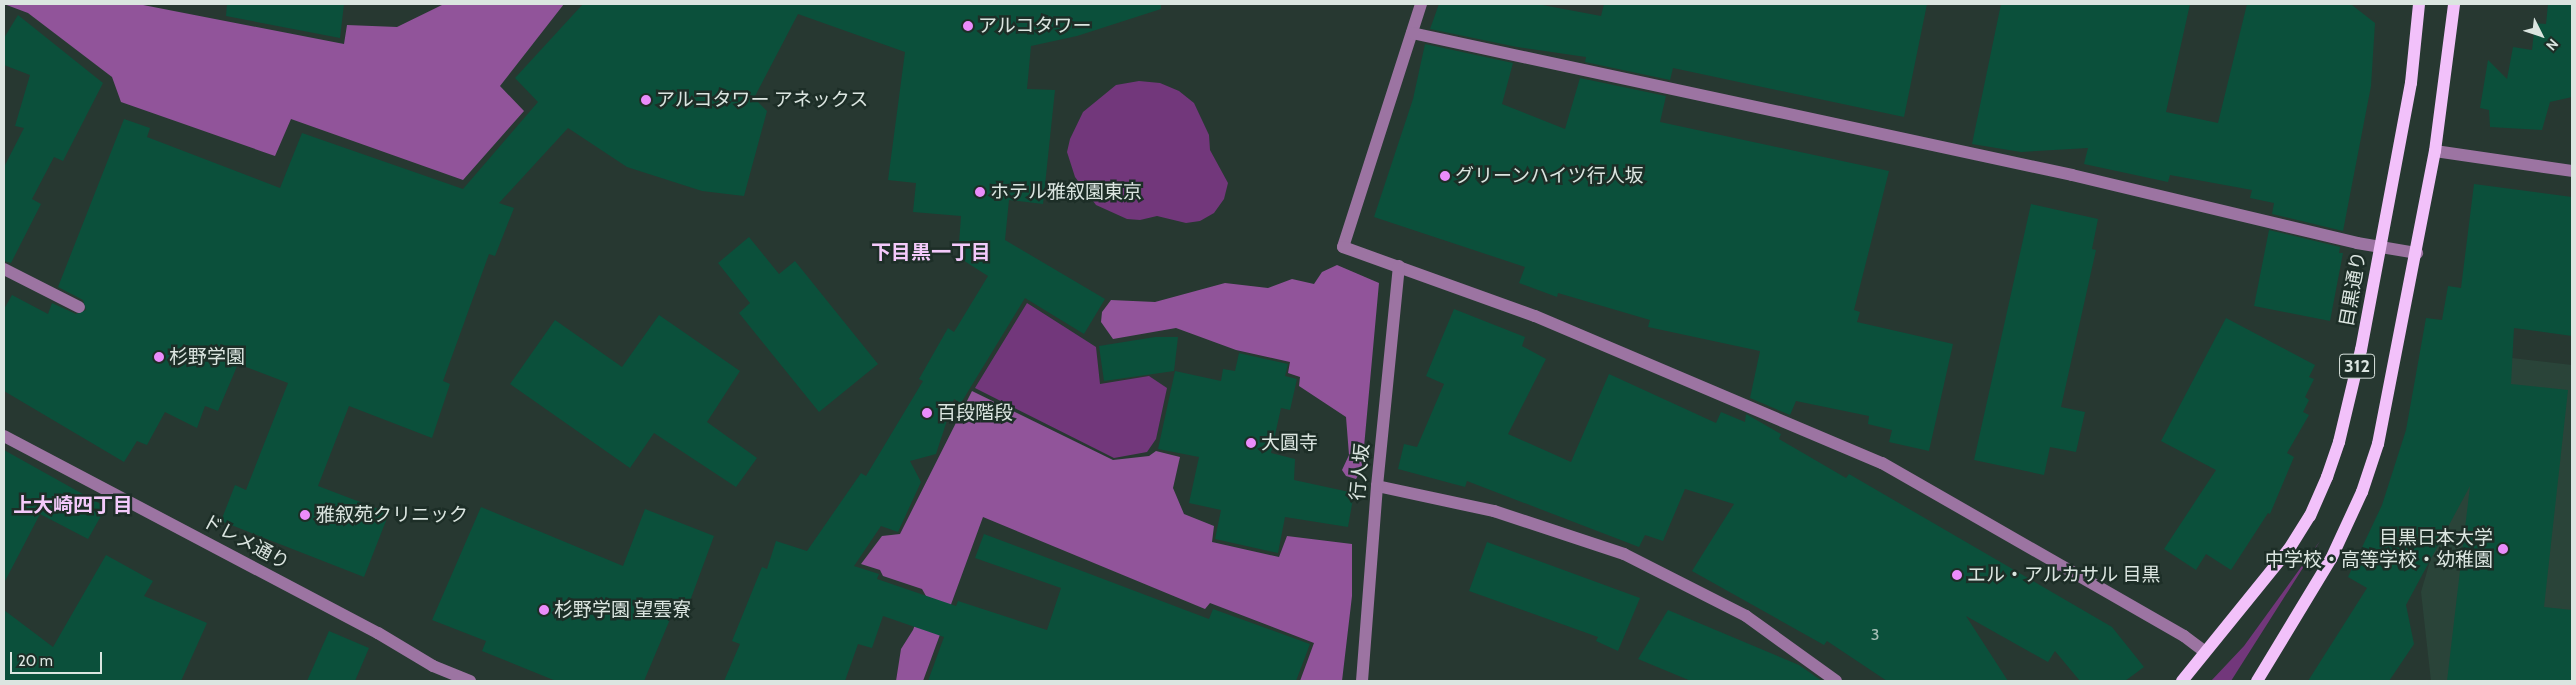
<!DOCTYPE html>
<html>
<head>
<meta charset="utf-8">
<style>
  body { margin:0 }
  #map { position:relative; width:2576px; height:685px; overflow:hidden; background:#273831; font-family:Cabin,"Noto Sans JP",sans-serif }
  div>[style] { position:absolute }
  .built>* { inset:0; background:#2a4439 }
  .green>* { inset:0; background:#72377b }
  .forest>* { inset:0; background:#91549a }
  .building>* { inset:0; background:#0b503b }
  .minor>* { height:12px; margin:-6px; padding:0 6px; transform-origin:6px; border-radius:6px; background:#9c74a2 }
  .major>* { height:12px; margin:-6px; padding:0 6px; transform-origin:6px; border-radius:6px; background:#f2c1fa }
  .dots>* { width:14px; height:14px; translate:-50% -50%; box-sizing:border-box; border:2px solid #1d2e27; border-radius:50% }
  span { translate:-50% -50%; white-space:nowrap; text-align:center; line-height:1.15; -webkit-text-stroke:5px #1d2e27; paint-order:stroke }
  .number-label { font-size:16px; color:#a7c0b7 }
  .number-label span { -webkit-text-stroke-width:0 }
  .shield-label span { padding:1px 4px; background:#1d2e27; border:1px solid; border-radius:4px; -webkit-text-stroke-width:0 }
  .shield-label { font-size:18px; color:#dbe5e0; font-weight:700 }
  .poi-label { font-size:19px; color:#dbe5e0 }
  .left { translate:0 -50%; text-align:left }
  .right { translate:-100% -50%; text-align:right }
  .street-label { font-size:19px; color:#dbe5e0 }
  .neighbourhood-label { font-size:20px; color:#f4cafb; font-weight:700 }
  .frame { position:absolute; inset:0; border:5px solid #dbe5e0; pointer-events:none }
  .north { position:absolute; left:2516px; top:10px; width:50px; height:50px; -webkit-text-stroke:4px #1d2e27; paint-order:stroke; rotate:131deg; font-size:14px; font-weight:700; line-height:20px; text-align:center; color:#dbe5e0 }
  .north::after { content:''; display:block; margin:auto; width:18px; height:22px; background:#dbe5e0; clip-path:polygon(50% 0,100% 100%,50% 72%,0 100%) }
  .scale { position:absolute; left:10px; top:652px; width:92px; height:22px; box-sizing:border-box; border:2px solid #dbe5e0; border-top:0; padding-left:6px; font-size:15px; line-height:18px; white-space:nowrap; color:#dbe5e0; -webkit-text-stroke:4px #1d2e27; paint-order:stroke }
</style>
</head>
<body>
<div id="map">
  <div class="built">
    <div style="clip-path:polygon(2477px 354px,2572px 365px,2572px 681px,2431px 681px,2421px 592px,2446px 506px)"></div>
  </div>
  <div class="green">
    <div style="clip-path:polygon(1139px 81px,1160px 83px,1179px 91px,1194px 103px,1209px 135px,1210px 150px,1228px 183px,1224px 199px,1214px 213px,1200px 221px,1186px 223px,1157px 216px,1140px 220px,1127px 219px,1096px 205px,1075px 177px,1067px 152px,1070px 139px,1083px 112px,1116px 85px)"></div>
    <div style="clip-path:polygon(1027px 303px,1096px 347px,1100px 384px,1149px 376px,1167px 388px,1156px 439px,1147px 452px,1114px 458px,975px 388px)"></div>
    <div style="clip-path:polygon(2320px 541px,2231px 681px,2211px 681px,2244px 646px)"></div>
  </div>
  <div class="forest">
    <div style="clip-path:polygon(4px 4px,138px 4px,344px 44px,347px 25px,397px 27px,444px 4px,564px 4px,500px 86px,524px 111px,463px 180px,291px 119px,275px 156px,121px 102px,112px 77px,28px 13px)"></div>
    <div style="clip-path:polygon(1337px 265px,1379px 283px,1362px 469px,1356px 479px,1346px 476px,1342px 470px,1349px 455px,1346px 417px,1299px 386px,1300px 377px,1288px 373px,1290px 362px,1236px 350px,1176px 328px,1113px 339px,1101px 322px,1102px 312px,1111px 300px,1155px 302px,1225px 283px,1268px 288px,1292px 279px,1314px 284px,1322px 272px)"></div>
    <div style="clip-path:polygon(972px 391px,1113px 460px,1149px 456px,1156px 451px,1180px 457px,1173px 488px,1184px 514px,1214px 526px,1212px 542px,1279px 557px,1287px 536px,1352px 544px,1352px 596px,1342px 681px,1300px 681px,1314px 643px,1210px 603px,1205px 609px,983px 517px,923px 681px,896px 681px,901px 649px,913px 630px,926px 596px,922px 589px,883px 576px,880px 570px,861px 564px,882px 536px,900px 534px)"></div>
  </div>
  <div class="building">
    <div style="clip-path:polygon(227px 4px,344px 4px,340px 38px,226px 16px)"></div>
    <div style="clip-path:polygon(583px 4px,1161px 4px,1161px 9px,1077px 36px,1031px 46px,1027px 89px,1055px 90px,1043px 204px,1009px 200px,1005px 240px,1105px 299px,1084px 334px,1025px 298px,961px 403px,954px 399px,936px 454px,910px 461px,921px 482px,898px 532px,881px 526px,854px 566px,879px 574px,877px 579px,956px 606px,958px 601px,1047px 630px,1061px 588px,975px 558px,984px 534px,1209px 619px,1213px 609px,1310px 644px,1296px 681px,928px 681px,944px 637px,883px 616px,872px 648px,858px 644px,845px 681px,724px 681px,740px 644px,732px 641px,762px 567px,767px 569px,776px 541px,807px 551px,861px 473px,866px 476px,923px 381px,919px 379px,948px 328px,954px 332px,988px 276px,958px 257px,961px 216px,913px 212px,916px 183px,888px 180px,905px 52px,798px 14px,754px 98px,767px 111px,744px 196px,702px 191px,627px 167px,568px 128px,499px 203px,514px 208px,495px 256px,489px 254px,443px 381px,450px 384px,432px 438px,349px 406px,318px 486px,389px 513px,364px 577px,221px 521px,235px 485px,246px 490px,288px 383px,238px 364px,218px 411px,205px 406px,197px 428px,165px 412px,147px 445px,137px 441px,124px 462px,4px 391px,4px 309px,12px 295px,48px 314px,52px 303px,76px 314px,86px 310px,83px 300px,58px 287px,124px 119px,150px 128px,147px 137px,280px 188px,302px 133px,463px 189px,538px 102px,515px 78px)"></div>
    <div style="clip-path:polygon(1439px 4px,1537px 4px,1601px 16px,1604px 4px,1927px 4px,1904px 117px,1673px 68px,1670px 80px,1585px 62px,1586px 57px,1517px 47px,1430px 29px)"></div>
    <div style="clip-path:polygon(2001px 4px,2190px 4px,2166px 112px,2218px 123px,2247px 4px,2352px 5px,2375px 23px,2371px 86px,2343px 231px,2272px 214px,2274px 203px,2250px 198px,2252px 190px,2170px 175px,2168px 182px,2084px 164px,2088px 148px,2021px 152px,1972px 144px)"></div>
    <div style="clip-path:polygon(2548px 4px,2572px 4px,2572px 97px,2550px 102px,2542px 130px,2490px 127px,2489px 110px,2480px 108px,2488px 60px,2507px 79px,2513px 47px,2532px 50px,2535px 23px,2546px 24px)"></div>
    <div style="clip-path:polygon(18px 15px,103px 83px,63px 161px,54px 157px,32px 199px,41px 204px,11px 263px,4px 261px,4px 167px,24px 128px,15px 126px,30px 75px,4px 65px,4px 38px)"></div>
    <div style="clip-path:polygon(1425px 44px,1513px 63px,1502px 104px,1565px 129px,1580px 78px,1666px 96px,1660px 122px,1889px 171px,1854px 310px,1860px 312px,1857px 322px,1953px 344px,1929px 451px,1889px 442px,1892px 430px,1868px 424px,1869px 416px,1796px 401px,1790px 415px,1750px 398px,1760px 351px,1648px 327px,1650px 320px,1558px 293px,1557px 297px,1519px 283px,1525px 267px,1374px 217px,1413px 99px)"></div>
    <div style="clip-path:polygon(2474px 184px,2572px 197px,2572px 336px,2514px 328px,2511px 384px,2568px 390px,2544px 607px,2572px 610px,2572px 681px,2447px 681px,2470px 486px,2406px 605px,2414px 644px,2389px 681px,2308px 681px,2367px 588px,2348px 577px,2382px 505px,2406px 430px,2426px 318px,2442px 320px,2448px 286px,2461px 288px)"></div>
    <div style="clip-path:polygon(2031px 204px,2098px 219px,2092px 249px,2096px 250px,2061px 407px,2085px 412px,2076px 452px,2050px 447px,2044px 475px,1974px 460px)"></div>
    <div style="clip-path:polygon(2269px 230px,2340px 247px,2339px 253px,2343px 253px,2330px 321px,2254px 306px)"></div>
    <div style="clip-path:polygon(749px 237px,779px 274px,795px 261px,878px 364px,819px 412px,739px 313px,750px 303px,718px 263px)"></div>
    <div style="clip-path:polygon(1454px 309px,1525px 337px,1522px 346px,1546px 359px,1508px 434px,1571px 462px,1609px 374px,1716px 423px,1721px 412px,1745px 422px,1746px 414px,1781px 434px,1779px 439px,1846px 478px,1849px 474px,2112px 627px,2144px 667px,2125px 681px,2080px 681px,2055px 651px,2048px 662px,1966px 616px,2008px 681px,1887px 681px,1827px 641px,1824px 645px,1692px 571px,1734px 504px,1685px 489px,1663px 541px,1645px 535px,1639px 547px,1467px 481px,1465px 487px,1398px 469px,1404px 444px,1417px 447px,1444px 384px,1426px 376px)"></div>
    <div style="clip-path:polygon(659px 315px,740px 371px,707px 422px,757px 458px,736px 487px,654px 433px,630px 468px,510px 384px,555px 320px,622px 367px)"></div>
    <div style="clip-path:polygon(2226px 318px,2315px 365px,2309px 377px,2314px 379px,2305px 397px,2309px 400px,2303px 412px,2309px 415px,2287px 453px,2294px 457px,2270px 514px,2268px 513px,2231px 570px,2206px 554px,2196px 570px,2164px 549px,2216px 470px,2161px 441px)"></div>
    <div style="clip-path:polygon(1155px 337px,1178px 337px,1174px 371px,1104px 381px,1099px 346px)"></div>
    <div style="clip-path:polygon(1239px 353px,1288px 364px,1285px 376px,1297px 379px,1290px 410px,1281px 408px,1271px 453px,1295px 459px,1294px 480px,1354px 493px,1348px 527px,1285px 517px,1278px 553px,1215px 539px,1221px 510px,1189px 503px,1199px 457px,1158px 449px,1175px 371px,1221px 381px,1223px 369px,1235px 371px)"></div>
    <div style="clip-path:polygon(4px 450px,106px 507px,88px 539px,40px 514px,4px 583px)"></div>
    <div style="clip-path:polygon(481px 507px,623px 566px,645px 509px,714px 536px,687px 609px,676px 605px,644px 681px,556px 681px,482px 651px,486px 641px,432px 620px)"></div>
    <div style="clip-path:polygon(1487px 542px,1640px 598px,1618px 651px,1596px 641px,1598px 637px,1469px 591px)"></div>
    <div style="clip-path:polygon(106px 555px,153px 581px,144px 596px,207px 623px,181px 681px,4px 681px,4px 610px,53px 647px)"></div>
    <div style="clip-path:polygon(1668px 610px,1799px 665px,1822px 681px,1691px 681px,1638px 659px)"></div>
    <div style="clip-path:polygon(329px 631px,369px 648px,355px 681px,307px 681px)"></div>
  </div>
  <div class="minor">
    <div style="left:1421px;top:4px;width:255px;rotate:107.8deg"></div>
    <div style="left:1343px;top:247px;width:204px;rotate:19.8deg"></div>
    <div style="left:1535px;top:316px;width:377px;rotate:23deg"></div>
    <div style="left:1882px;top:463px;width:348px;rotate:29.8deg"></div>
    <div style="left:2184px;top:636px;width:26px;rotate:37deg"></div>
    <div style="left:1412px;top:33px;width:675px;rotate:12.14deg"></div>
    <div style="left:2072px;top:175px;width:293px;rotate:13.4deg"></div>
    <div style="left:2357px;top:243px;width:61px;rotate:9.5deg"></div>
    <div style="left:2435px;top:151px;width:138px;rotate:8.3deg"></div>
    <div style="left:4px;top:269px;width:84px;rotate:26.9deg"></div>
    <div style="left:4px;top:436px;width:423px;rotate:27.8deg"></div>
    <div style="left:378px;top:633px;width:64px;rotate:31deg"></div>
    <div style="left:433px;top:666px;width:40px;rotate:22deg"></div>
    <div style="left:1377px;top:486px;width:120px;rotate:12.1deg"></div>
    <div style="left:1494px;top:511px;width:137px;rotate:18.3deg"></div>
    <div style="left:1624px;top:554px;width:137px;rotate:26.9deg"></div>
    <div style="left:1746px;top:616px;width:111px;rotate:35.8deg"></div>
    <div style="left:1362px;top:681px;width:196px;rotate:-85.6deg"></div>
    <div style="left:1377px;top:486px;width:221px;rotate:-84.3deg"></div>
  </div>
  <div class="major">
    <div style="left:2182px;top:681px;width:170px;rotate:-51deg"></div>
    <div style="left:2289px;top:549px;width:39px;rotate:-58deg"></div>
    <div style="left:2310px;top:516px;width:43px;rotate:-66.4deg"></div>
    <div style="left:2327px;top:477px;width:37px;rotate:-71deg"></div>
    <div style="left:2339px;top:442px;width:95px;rotate:-76.6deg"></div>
    <div style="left:2361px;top:350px;width:272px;rotate:-79.4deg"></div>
    <div style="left:2411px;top:83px;width:79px;rotate:-84.2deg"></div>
    <div style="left:2257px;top:681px;width:143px;rotate:-58.8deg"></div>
    <div style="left:2331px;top:559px;width:74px;rotate:-65.2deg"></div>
    <div style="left:2362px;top:492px;width:51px;rotate:-71.6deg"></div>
    <div style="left:2378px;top:444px;width:298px;rotate:-79deg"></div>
    <div style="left:2435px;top:151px;width:148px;rotate:-82.6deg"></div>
  </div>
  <div class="dots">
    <div style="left:968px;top:26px;background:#eb8cfb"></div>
    <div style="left:646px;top:100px;background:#eb8cfb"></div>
    <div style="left:1445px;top:176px;background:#eb8cfb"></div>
    <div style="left:980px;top:192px;background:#eb8cfb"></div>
    <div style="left:159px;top:357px;background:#eb8cfb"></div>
    <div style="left:927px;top:413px;background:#eb8cfb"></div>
    <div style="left:1251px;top:443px;background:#eb8cfb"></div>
    <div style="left:305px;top:515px;background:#eb8cfb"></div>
    <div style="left:2503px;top:549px;background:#eb8cfb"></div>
    <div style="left:1957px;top:575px;background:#eb8cfb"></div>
    <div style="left:544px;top:610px;background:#eb8cfb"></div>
  </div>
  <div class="number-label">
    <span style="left:1875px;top:635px">3</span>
  </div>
  <div class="shield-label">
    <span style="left:2357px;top:366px">312</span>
  </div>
  <div class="poi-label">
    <span class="left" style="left:978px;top:26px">アルコタワー</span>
    <span class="left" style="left:656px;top:100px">アルコタワー アネックス</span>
    <span class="left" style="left:1455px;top:176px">グリーンハイツ行人坂</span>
    <span class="left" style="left:990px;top:192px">ホテル雅叙園東京</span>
    <span class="left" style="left:169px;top:357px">杉野学園</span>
    <span class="left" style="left:937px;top:413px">百段階段</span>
    <span class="left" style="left:1261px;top:443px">大圓寺</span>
    <span class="left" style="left:316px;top:515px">雅叙苑クリニック</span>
    <span class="right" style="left:2493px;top:549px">目黒日本大学<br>中学校・高等学校・幼稚園</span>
    <span class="left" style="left:1967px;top:575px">エル・アルカサル 目黒</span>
    <span class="left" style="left:554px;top:610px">杉野学園 望雲寮</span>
  </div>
  <div class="street-label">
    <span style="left:2353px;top:289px;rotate:-80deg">目黒通り</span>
    <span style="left:1360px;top:472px;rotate:-85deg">行人坂</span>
    <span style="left:246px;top:542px;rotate:28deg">ドレメ通り</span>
  </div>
  <div class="neighbourhood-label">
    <span style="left:931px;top:252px">下目黒一丁目</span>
    <span style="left:73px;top:505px">上大崎四丁目</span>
  </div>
  <div class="frame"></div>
  <div class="north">N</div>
  <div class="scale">20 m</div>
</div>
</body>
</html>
